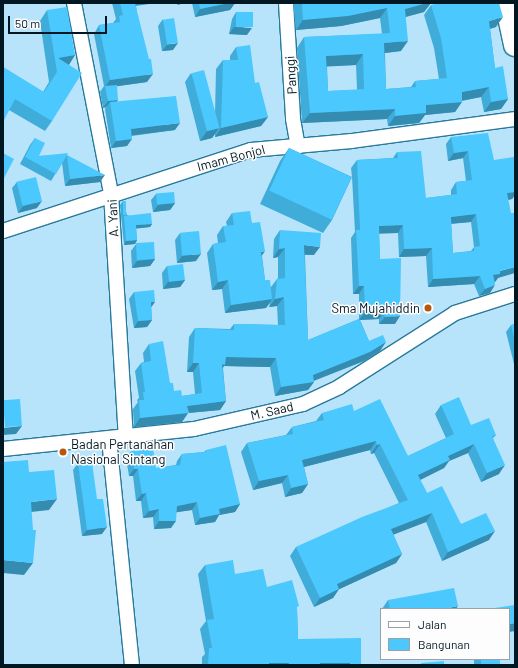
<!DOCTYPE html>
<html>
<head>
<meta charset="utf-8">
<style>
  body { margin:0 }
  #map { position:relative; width:518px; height:668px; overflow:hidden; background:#b8e4fb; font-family:Barlow,sans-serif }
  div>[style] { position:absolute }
  .roads { filter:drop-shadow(1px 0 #28799b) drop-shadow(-1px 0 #28799b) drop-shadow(0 1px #28799b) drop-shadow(0 -1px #28799b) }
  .minor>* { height:14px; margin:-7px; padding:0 7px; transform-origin:7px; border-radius:7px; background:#fff }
  .primary>* { height:22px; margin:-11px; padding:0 11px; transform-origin:11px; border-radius:11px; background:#fff }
  .wall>* { inset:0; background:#40acda; transform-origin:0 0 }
  .shaded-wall>* { inset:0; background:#348cb1; transform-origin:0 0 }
  .building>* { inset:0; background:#4bc8fd; transform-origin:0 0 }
  .dots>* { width:11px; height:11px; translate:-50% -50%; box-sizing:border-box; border:2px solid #fdfdfd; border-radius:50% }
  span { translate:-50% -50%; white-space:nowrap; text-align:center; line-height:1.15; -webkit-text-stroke:3px #fdfdfd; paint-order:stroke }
  .street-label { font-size:13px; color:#011722 }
  .poi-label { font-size:13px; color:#011722 }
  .right { translate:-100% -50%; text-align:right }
  .left { translate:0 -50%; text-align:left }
  .frame { position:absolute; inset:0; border:4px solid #011722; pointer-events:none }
  .legend { position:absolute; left:380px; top:608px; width:130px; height:52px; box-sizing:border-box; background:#fdfdfd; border:1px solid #98a1a5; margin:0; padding:5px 7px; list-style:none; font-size:12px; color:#011722 }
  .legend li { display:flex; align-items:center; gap:8px; height:20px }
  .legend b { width:20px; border:1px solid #98a1a5 }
  .scale { position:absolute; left:8px; top:16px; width:99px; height:18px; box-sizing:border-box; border:2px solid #011722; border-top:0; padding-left:5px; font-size:12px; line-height:14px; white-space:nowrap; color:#011722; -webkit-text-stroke:3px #fdfdfd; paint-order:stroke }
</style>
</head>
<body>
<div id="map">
  <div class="roads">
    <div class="minor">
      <div style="left:74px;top:3px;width:195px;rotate:79deg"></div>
      <div style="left:111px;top:194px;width:243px;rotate:86.5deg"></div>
      <div style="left:286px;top:3px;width:116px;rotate:86.5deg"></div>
      <div style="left:293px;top:119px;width:28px;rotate:80deg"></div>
      <div style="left:3px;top:231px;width:261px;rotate:-18.1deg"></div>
      <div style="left:251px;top:150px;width:101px;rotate:-5.1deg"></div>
      <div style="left:352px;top:141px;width:164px;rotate:-7.7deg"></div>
      <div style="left:109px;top:439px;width:227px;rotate:84.2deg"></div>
      <div style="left:3px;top:449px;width:192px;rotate:-6deg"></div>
      <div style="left:194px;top:429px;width:112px;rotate:-12.9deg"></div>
      <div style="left:303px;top:404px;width:40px;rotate:-25deg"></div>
      <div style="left:339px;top:387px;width:138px;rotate:-32.5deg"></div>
      <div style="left:455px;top:313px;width:63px;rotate:-17.6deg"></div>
    </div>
    <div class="primary">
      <div style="left:506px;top:3px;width:43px;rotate:77.9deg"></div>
    </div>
  </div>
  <div class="wall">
    <div style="clip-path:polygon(112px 3px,156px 3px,136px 6px,147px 82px,117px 86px,117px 102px,175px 130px,132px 136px,127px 146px,111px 148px,105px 109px,106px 107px,103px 108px,100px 92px,104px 86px,94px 34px,99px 25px,113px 23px,116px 19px)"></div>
    <div style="clip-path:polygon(192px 3px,235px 3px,230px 10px,195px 17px)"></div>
    <div style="clip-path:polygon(evenodd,293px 3px,431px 3px,424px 12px,406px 17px,401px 51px,385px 53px,386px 89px,411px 87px,415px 81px,439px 79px,434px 48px,424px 15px,431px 5px,496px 27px,490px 29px,495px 68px,508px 99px,501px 109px,484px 112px,481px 97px,462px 101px,455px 112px,425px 115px,419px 123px,388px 126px,387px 119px,302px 123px,297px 48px,304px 37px,382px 34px,380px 18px,341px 26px,296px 30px,293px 3px,356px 65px,357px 90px,328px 91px,327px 66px,356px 65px)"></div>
    <div style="clip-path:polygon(47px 10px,75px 55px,69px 65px,52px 121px,45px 131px,9px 110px,3px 67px,43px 92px,49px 82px,40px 21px)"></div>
    <div style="clip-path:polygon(236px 12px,247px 35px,229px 34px,232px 19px)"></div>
    <div style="clip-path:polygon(163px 19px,173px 50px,162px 51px,158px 26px)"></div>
    <div style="clip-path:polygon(236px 47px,255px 83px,268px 117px,261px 126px,215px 137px,215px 134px,212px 138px,200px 141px,185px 82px,191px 73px,215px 114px,216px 69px,223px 60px,230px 60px,230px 56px)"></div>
    <div style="clip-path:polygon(evenodd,451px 137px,494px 160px,515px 170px,515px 195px,512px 199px,508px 200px,498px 278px,495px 282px,490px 293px,479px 296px,474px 284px,428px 287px,426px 256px,399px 257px,398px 233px,379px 233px,380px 259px,395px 324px,379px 324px,379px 319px,360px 320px,369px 341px,380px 351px,364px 361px,314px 381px,314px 382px,308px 390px,275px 396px,270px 367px,224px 366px,223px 368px,226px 401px,220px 410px,188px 413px,182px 422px,134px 427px,133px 409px,138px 402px,137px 400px,139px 398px,135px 371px,141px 363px,144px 362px,143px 353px,149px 344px,174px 391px,182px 396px,195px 394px,193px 372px,187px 372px,189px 337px,195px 328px,230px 329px,234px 324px,278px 325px,277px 306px,269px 307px,270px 303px,266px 308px,225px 313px,222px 289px,212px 290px,207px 253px,213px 244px,218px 243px,217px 235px,223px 226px,227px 226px,226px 222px,232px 213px,252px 223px,262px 256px,265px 280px,271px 287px,277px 279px,278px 278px,278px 257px,273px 258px,274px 239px,280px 230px,314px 255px,305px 255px,308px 340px,359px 319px,359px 294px,353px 294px,351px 238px,355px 232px,352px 177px,332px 220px,323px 233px,260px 204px,280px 161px,289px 148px,352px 177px,351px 168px,357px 160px,393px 158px,397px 152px,426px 198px,451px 195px,451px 190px,456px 182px,466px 181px,463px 158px,448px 161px,446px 144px,451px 137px,471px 222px,474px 247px,471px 251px,453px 253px,451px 224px,471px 222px)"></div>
    <div style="clip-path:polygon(35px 138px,39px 156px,67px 155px,100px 182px,65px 186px,62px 163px,51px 181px,20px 164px,30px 145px)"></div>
    <div style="clip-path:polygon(17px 182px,37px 208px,18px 213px,12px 188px)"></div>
    <div style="clip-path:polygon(156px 194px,175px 203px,170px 210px,153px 212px,151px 200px)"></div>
    <div style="clip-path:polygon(123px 201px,127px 215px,152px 224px,150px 227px,136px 228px,137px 240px,135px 244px,124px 245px,120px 205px)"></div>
    <div style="clip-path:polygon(180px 233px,196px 261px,177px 263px,175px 240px)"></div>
    <div style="clip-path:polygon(136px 244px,155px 259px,150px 266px,132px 268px,131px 251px)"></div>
    <div style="clip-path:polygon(167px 266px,185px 280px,180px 287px,163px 289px,162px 273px)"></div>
    <div style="clip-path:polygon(134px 292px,151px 307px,152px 320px,147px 327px,134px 328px,129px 299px)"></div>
    <div style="clip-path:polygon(515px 324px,515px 368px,506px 332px,511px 325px)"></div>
    <div style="clip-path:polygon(441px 405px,471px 425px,496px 435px,493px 438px,499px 474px,481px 482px,468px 453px,449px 461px,444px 468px,420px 480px,427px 493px,461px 524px,489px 540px,442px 561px,426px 522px,393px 534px,402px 554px,396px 563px,339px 589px,333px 598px,314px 607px,290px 556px,296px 547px,399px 503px,374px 453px,371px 454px,370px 450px,304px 467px,308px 484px,302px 493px,285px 497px,282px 483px,253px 490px,241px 452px,247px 443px,286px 435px,292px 427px,316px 421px,322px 413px,354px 411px,408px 456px,446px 438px,435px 414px)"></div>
    <div style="clip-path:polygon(206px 450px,240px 504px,235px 512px,219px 515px,215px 522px,195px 525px,192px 510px,176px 512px,171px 528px,154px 529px,153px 517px,143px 518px,141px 501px,136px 501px,133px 476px,129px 476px,126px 458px,131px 451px,156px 468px,176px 465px,177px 461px,182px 454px,204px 452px)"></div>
    <div style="clip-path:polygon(78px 463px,102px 534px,82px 536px,73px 470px)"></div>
    <div style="clip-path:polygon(205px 565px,235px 574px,267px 587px,297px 609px,298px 639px,361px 665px,202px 665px,202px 657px,205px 654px,200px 629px,206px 621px,198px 574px)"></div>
    <div style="clip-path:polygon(388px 600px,456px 609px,382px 609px)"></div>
    <div style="left:474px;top:659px;width:26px;height:6px"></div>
  </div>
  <div class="shaded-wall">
    <div style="clip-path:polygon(131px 3px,156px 3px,128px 6px)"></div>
    <div style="clip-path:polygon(178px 3px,186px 3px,177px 5px)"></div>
    <div style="clip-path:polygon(229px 3px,235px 3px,230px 10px,195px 17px,200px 9px)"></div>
    <div style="clip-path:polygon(427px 3px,431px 3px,424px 12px,397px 19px,405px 9px)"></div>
    <div style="clip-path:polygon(387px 8px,380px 18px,341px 26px,296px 30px,303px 20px)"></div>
    <div style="clip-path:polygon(503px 17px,496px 27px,481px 31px,489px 21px)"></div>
    <div style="clip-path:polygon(234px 27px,252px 28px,247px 35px,229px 34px)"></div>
    <div style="clip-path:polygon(408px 41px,401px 51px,377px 54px,384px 43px)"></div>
    <div style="clip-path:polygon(178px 43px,173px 50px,162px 51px,167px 45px)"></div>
    <div style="clip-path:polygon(363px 54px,356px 65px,319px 67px,326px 56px)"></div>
    <div style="clip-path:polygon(75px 55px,68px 66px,58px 58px)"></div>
    <div style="clip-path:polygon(153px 74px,147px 82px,105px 88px,105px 87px,110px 80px)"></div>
    <div style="clip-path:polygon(489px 87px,481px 97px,454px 102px,462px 92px)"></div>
    <div style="clip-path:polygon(508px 99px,501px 109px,484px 112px,491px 102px)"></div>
    <div style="clip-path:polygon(118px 100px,113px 107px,110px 102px,106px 107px,103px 108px,108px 101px)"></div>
    <div style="clip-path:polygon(462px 102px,455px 112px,425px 115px,419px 123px,388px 126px,395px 116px,426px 105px)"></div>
    <div style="clip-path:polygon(395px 109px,387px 119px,302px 123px,310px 113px)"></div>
    <div style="clip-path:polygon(268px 117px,261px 126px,215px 137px,221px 128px)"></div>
    <div style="clip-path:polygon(180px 123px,175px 130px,126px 136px,131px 129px)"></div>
    <div style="clip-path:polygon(219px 128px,212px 138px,200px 141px,207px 131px)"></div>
    <div style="clip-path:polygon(132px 139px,127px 146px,111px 148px,116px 141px)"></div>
    <div style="clip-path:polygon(468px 151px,463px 158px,448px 161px,454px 153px)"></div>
    <div style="clip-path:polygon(105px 175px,100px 182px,65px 186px,70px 179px)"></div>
    <div style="clip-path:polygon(515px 192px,515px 195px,512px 199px,502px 201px,507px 193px)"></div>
    <div style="clip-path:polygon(42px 201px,37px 208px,18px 213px,23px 206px)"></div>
    <div style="clip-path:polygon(175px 203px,170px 210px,153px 212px,158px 205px)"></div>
    <div style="clip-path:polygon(476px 214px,471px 222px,446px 224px,451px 217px)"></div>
    <div style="clip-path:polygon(152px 224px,150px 227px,133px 229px,136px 225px)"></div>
    <div style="clip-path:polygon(403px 225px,398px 233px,373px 234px,379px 226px)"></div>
    <div style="clip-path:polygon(137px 240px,135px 244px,124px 245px,126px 241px)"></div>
    <div style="clip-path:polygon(304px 245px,320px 247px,314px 255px,298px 254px)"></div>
    <div style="clip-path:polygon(285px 248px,278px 257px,273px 258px,279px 249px)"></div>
    <div style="clip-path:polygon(432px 248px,426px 256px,399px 257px,404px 249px)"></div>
    <div style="clip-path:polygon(265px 251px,259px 260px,261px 252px)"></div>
    <div style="clip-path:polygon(201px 254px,196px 261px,177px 263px,182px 256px)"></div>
    <div style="clip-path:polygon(155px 259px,150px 266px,132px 268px,137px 261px)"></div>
    <div style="clip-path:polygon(515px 267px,515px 273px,498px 278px,495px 282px,493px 275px,500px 271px)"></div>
    <div style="clip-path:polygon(480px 276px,474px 284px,428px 287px,433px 279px)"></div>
    <div style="clip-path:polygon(185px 280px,180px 287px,163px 289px,168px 282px)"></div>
    <div style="clip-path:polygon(228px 280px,222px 289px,212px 290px,218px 282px)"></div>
    <div style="clip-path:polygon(495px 285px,490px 293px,479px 296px,485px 289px)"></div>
    <div style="clip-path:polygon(359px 286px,364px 286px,359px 294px,353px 294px)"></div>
    <div style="clip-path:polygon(284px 297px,277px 306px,269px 307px,275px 299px)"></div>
    <div style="clip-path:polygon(272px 299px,266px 308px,225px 313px,231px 305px)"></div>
    <div style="clip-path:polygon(151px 302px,155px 302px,150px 309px)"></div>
    <div style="clip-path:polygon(365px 312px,384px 312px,379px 319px,359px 320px)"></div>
    <div style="clip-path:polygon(400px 316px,395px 324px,379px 324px,385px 317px)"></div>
    <div style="clip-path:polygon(152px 320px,147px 327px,134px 328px,138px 321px)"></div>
    <div style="clip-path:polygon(386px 342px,380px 351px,364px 361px,310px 382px,314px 382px,308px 390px,275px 396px,281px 387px,313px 375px)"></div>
    <div style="clip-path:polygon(226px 357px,276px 358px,270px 367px,224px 366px,219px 373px)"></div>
    <div style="clip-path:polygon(193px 363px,199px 363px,193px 372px,187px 372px)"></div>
    <div style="clip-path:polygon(226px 401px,220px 410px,188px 413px,182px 422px,134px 427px,140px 418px,187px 406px)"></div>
    <div style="clip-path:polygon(22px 426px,16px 434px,3px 435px,3px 428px)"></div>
    <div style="clip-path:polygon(376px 441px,370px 450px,296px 469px,302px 460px)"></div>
    <div style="clip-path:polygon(380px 444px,374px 453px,371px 454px,377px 445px)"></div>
    <div style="clip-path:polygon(474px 444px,468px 453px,449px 461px,444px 468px,412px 484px,418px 475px,448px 456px)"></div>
    <div style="clip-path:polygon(505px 465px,499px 474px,481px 482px,487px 473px)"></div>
    <div style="clip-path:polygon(134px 469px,138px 469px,133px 476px,129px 476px)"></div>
    <div style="clip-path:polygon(288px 475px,282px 483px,253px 490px,259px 481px)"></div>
    <div style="clip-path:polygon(308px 484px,302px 493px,285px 497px,291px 488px)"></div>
    <div style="clip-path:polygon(146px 493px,141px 501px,136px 501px,142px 494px)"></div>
    <div style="clip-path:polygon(57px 499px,49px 510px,22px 513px,31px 502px)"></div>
    <div style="clip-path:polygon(197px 502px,192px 510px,172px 513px,177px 506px)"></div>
    <div style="clip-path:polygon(240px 504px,235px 512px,219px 515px,215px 522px,195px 525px,200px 518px,219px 509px)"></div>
    <div style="clip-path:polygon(159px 509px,153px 517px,143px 518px,149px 511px)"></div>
    <div style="clip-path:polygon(432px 513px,426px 522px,385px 538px,391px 529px)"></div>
    <div style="clip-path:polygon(159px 521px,176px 521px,171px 528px,154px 529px)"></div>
    <div style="clip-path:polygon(107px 527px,102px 534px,82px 536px,87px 530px)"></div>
    <div style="clip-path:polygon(495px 531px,489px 540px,442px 561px,448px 552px)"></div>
    <div style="clip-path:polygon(402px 554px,396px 563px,331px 593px,337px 584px)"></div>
    <div style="clip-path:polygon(3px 560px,33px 563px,24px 575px,3px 573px)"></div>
    <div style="clip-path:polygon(339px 589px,333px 598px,314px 607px,320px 598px)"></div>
    <div style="clip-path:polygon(458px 606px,456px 609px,444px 609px)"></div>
    <div style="clip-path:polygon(515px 623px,515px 631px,509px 632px,509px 624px)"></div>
    <div style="clip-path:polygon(269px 663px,289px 663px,287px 665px,267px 665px)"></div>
    <div style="left:320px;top:663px;width:30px;height:3px"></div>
  </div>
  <div class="building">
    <div style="clip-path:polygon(120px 3px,135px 3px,149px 59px,151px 59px,153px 74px,110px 80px,99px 25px,120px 22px,119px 16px,123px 15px)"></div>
    <div style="clip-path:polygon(199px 3px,229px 3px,200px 9px)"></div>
    <div style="clip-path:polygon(evenodd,302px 3px,427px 3px,405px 9px,408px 41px,384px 43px,386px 89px,416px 87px,415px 81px,447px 78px,441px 38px,431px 5px,438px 3px,499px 3px,503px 17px,489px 21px,495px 68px,503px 66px,508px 99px,491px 102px,489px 87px,462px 92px,462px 102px,426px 105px,426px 113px,395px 116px,395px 109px,310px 113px,304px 37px,390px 33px,387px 8px,348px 16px,303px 20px,302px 3px,363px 54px,364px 89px,328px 91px,326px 56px,363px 54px)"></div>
    <div style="clip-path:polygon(67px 7px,75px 55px,58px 58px,82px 73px,52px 121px,15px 99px,3px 122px,3px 67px,44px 92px,57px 72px,47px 10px)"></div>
    <div style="left:236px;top:12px;width:17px;height:15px"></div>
    <div style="left:174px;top:18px;width:25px;height:11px;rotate:81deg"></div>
    <div style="clip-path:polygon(250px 45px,255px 83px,259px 82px,268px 117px,221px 128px,223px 60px,238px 60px,236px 47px)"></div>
    <div style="left:204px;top:70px;width:60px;height:13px;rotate:75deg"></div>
    <div style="clip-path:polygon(117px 85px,118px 100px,108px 101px,105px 86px)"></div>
    <div style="clip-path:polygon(176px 96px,180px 123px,131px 129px,132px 139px,116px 141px,110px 102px)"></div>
    <div style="clip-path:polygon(evenodd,488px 133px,494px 160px,514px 157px,515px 170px,515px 192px,507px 193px,511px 213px,515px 213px,515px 267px,500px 271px,500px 274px,493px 275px,495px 285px,485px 289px,480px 276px,433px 279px,432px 248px,404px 249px,403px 225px,379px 226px,380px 259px,401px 258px,400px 316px,385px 317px,384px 312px,365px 312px,364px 286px,359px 286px,356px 230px,360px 230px,357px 160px,398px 158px,397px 152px,421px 151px,426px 198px,457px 194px,456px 182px,472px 180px,468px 151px,454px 153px,451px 137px,488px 133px,476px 214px,480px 246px,474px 247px,474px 251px,453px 253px,451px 217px,476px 214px)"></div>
    <div style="clip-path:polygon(35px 138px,45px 143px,39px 156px,68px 153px,67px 155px,105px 175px,70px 179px,67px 155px,56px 174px,25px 157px)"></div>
    <div style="left:289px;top:148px;width:69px;height:47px;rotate:25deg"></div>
    <div style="clip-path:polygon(3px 153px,14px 159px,3px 180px)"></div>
    <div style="left:36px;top:177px;width:25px;height:20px;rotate:76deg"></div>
    <div style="left:174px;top:192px;width:11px;height:18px;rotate:85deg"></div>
    <div style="left:123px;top:201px;width:3px;height:14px"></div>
    <div style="clip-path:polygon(250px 211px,252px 223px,260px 222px,265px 251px,261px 252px,265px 280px,270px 280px,272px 299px,231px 305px,228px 280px,218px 282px,213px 244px,226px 242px,223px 226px,234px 225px,232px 213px)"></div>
    <div style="clip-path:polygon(151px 213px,152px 224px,136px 225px,137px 240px,126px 241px,124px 216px)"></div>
    <div style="clip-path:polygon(280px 230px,321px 233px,320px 247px,304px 245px,308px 340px,359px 319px,369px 341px,383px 335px,386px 342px,370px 352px,313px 375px,314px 382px,281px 387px,276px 358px,226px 357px,225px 365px,222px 364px,226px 401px,187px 406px,189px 413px,140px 418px,139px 400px,144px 400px,143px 392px,145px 392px,141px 363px,151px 361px,149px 344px,163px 341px,170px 383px,173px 383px,174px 391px,181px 390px,182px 396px,202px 393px,199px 363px,193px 363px,195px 328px,234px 330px,234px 324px,285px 325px,284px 297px,275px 299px,277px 279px,285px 278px,285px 248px,279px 249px)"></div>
    <div style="left:199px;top:231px;width:23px;height:19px;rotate:85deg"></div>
    <div style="left:154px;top:242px;width:17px;height:18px;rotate:87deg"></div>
    <div style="left:183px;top:264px;width:16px;height:16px;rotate:83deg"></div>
    <div style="clip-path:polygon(154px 290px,155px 302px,151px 302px,152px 320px,138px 321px,134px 292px)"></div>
    <div style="clip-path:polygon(515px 324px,515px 342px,511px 325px)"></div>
    <div style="clip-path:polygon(459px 397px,471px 425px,489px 418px,496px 435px,492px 436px,505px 465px,487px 473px,474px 444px,448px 456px,450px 460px,418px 475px,427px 493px,442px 486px,461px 524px,486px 513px,495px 531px,448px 552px,432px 513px,391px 529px,402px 554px,337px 584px,339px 589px,320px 598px,296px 547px,362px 517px,408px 500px,380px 444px,377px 445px,376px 441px,302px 460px,308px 484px,291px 488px,288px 475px,259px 481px,247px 443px,293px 434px,292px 427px,324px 420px,322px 413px,352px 404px,354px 411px,380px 399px,408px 456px,454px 434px,441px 405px)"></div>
    <div style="left:20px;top:399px;width:27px;height:17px;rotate:86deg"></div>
    <div style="clip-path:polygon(226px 445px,240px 504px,219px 509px,220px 514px,200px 518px,197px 502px,177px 506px,176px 521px,159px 521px,159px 509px,149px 511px,146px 493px,142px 494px,138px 469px,134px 469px,131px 451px,153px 448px,156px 468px,180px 465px,182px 454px,206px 452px,206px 450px)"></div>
    <div style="clip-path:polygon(28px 460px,29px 472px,54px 470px,57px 499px,31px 502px,33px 530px,36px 530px,33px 563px,3px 560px,3px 462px)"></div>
    <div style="clip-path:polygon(92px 462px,97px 499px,103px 499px,107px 527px,87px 530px,78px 463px)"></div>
    <div style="clip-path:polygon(233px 560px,235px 574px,263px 569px,267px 587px,292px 580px,299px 606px,297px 607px,298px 639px,361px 638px,361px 665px,350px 665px,350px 663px,320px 663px,320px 665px,289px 665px,289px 663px,269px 663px,269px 665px,208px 665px,209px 648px,212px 648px,207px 620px,214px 619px,205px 565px)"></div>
    <div style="clip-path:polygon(454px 588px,458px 606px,444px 609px,390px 609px,388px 600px)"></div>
    <div style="clip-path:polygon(515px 605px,515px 623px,509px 624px,509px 609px,488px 609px)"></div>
    <div style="left:481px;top:659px;width:19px;height:6px"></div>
    <div style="clip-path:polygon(444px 661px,444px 665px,421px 665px,421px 663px)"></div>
  </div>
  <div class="dots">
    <div style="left:428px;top:308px;background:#b6570c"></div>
    <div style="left:63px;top:452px;background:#b6570c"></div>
  </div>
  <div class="street-label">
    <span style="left:291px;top:75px;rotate:-94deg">Panggi</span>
    <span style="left:231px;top:158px;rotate:-15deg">Imam Bonjol</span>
    <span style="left:113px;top:218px;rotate:-93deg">A. Yani</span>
    <span style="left:272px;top:411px;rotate:-13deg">M. Saad</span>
  </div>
  <div class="poi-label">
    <span class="right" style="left:420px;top:308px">Sma Mujahiddin</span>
    <span class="left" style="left:71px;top:452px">Badan Pertanahan<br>Nasional Sintang</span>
  </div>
  <div class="frame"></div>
  <ul class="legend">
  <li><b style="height:5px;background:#fff"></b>Jalan</li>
  <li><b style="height:11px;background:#4bc8fd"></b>Bangunan</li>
  </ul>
  <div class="scale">50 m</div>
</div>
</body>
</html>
